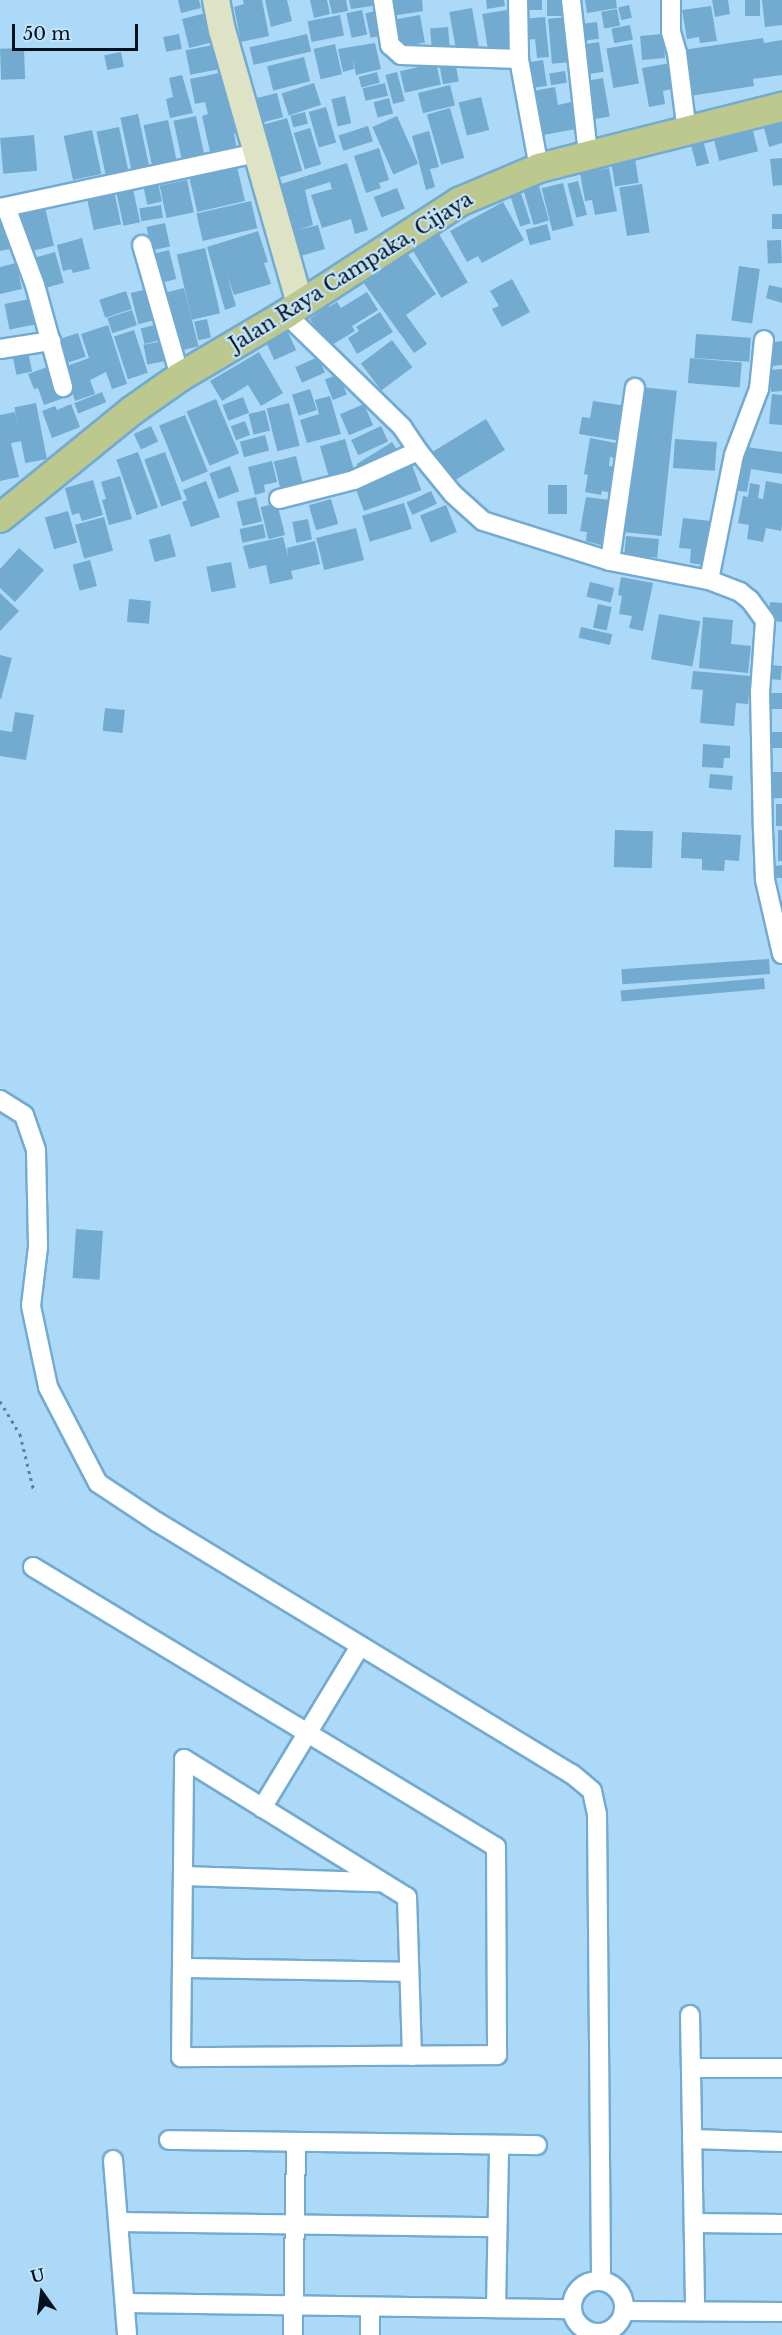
<!DOCTYPE html>
<html>
<head>
<meta charset="utf-8">
<style>
  body { margin:0 }
  #map { position:relative; width:782px; height:2335px; overflow:hidden; background:#acd9f8; font-family:"Libre Baskerville",serif }
  div>[style] { position:absolute }
  .building>* { inset:0; background:#73aad0; transform-origin:0 0 }
  .path>* { height:3px; margin-top:-1.5px; transform-origin:0; background:repeating-linear-gradient(90deg,#5f8097 0 3px,transparent 0 7.5px) }
  .roads { filter:drop-shadow(2px 0 #73abd0) drop-shadow(-2px 0 #73abd0) drop-shadow(0 2px #73abd0) drop-shadow(0 -2px #73abd0) }
  .street>* { height:18px; margin:-9px; padding:0 9px; transform-origin:9px; border-radius:9px; background:#fff }
  .street>.ring { margin:-9px; padding:0; box-sizing:content-box; background:none; border:18px solid #fff; border-radius:50% }
  .secondary>* { height:26px; margin:-13px; padding:0 13px; transform-origin:13px; border-radius:13px; background:#dee3c6 }
  .primary>* { height:28px; margin:-14px; padding:0 14px; transform-origin:14px; border-radius:14px; background:#bcc88d }
  span { translate:-50% -50%; white-space:nowrap; text-align:center; line-height:1.15; -webkit-text-stroke:4.5px #c3e4fc; paint-order:stroke }
  .street-label { font-size:20px; color:#00111e }
  .north { position:absolute; left:12px; top:2263px; width:60px; height:60px; -webkit-text-stroke:4px #c3e4fc; paint-order:stroke; rotate:346deg; font-size:16px; font-weight:700; line-height:24px; text-align:center; color:#00111e }
  .north::after { content:''; display:block; margin:auto; width:21px; height:27px; background:#00111e; clip-path:polygon(50% 0,100% 100%,50% 72%,0 100%) }
  .scale { position:absolute; left:12px; top:24px; width:126px; height:27px; box-sizing:border-box; border:3px solid #00111e; border-top:0; padding-left:8px; font-size:18px; line-height:21px; white-space:nowrap; color:#00111e; -webkit-text-stroke:4px #c3e4fc; paint-order:stroke }
</style>
</head>
<body>
<div id="map">
  <div class="building">
    <div style="clip-path:polygon(178px 0,199px 0,201px 8px,181px 13px)"></div>
    <div style="clip-path:polygon(243px 0,262px 0,269px 36px,241px 42px,234px 7px,244px 4px)"></div>
    <div style="clip-path:polygon(265px 0,287px 0,292px 21px,271px 27px)"></div>
    <div style="clip-path:polygon(310px 0,327px 0,330px 14px,314px 18px)"></div>
    <div style="clip-path:polygon(329px 0,346px 0,348px 11px,332px 14px)"></div>
    <div style="clip-path:polygon(349px 0,379px 0,379px 5px,351px 9px)"></div>
    <div style="clip-path:polygon(389px 0,422px 0,423px 11px,392px 16px)"></div>
    <div style="clip-path:polygon(486px 0,504px 0,505px 6px,487px 9px)"></div>
    <div style="left:525px;top:0;width:17px;height:10px"></div>
    <div style="left:547px;top:0;width:20px;height:16px"></div>
    <div style="clip-path:polygon(585px 0,616px 0,617px 8px,587px 13px)"></div>
    <div style="clip-path:polygon(712px 0,728px 0,730px 14px,715px 17px)"></div>
    <div style="left:745px;top:0;width:15px;height:16px"></div>
    <div style="clip-path:polygon(762px 0,782px 0,782px 25px,765px 27px)"></div>
    <div style="left:629px;top:5px;width:13px;height:11px;rotate:77deg"></div>
    <div style="clip-path:polygon(711px 6px,717px 41px,700px 43px,699px 37px,687px 39px,682px 10px)"></div>
    <div style="left:472px;top:8px;width:42px;height:23px;rotate:80deg"></div>
    <div style="left:617px;top:9px;width:17px;height:16px;rotate:80deg"></div>
    <div style="left:362px;top:10px;width:25px;height:16px;rotate:78deg"></div>
    <div style="left:381px;top:10px;width:25px;height:16px;rotate:78deg"></div>
    <div style="left:507px;top:10px;width:37px;height:25px;rotate:81deg"></div>
    <div style="left:214px;top:11px;width:30px;height:33px;rotate:76deg"></div>
    <div style="left:340px;top:15px;width:21px;height:33px;rotate:79deg"></div>
    <div style="left:420px;top:15px;width:28px;height:30px;rotate:80deg"></div>
    <div style="clip-path:polygon(545px 17px,549px 57px,537px 58px,535px 39px,523px 40px,521px 19px)"></div>
    <div style="left:569px;top:17px;width:45px;height:21px;rotate:85deg"></div>
    <div style="left:597px;top:22px;width:17px;height:20px;rotate:83deg"></div>
    <div style="left:630px;top:25px;width:15px;height:19px;rotate:79deg"></div>
    <div style="left:448px;top:27px;width:21px;height:18px;rotate:85deg"></div>
    <div style="left:179px;top:34px;width:15px;height:16px;rotate:79deg"></div>
    <div style="left:307px;top:34px;width:18px;height:59px;rotate:77deg"></div>
    <div style="left:663px;top:34px;width:24px;height:23px;rotate:85deg"></div>
    <div style="clip-path:polygon(763px 38px,764px 43px,782px 40px,782px 75px,753px 79px,754px 86px,690px 96px,683px 50px)"></div>
    <div style="left:599px;top:42px;width:30px;height:20px;rotate:81deg"></div>
    <div style="clip-path:polygon(375px 43px,381px 69px,356px 75px,353px 59px,354px 69px,343px 72px,338px 49px)"></div>
    <div style="left:218px;top:44px;width:25px;height:33px;rotate:79deg"></div>
    <div style="left:335px;top:44px;width:31px;height:22px;rotate:77deg"></div>
    <div style="left:632px;top:44px;width:40px;height:26px;rotate:80deg"></div>
    <div style="left:24px;top:48px;width:31px;height:24px;rotate:88deg"></div>
    <div style="left:121px;top:52px;width:15px;height:17px;rotate:79deg"></div>
    <div style="left:454px;top:55px;width:27px;height:16px;rotate:80deg"></div>
    <div style="left:304px;top:57px;width:25px;height:38px;rotate:76deg"></div>
    <div style="left:543px;top:60px;width:26px;height:15px;rotate:81deg"></div>
    <div style="left:436px;top:63px;width:22px;height:37px;rotate:77deg"></div>
    <div style="clip-path:polygon(671px 63px,675px 88px,663px 91px,665px 104px,649px 107px,642px 68px)"></div>
    <div style="clip-path:polygon(229px 71px,244px 132px,234px 134px,237px 150px,211px 156px,202px 116px,208px 114px,205px 102px,195px 104px,190px 79px)"></div>
    <div style="left:565px;top:71px;width:12px;height:16px;rotate:81deg"></div>
    <div style="left:377px;top:72px;width:11px;height:19px;rotate:75deg"></div>
    <div style="left:397px;top:72px;width:30px;height:12px;rotate:75deg"></div>
    <div style="clip-path:polygon(182px 75px,193px 113px,170px 118px,166px 99px,173px 97px,169px 78px)"></div>
    <div style="left:603px;top:78px;width:39px;height:17px;rotate:80deg"></div>
    <div style="left:314px;top:83px;width:23px;height:34px;rotate:72deg"></div>
    <div style="left:385px;top:83px;width:13px;height:23px;rotate:77deg"></div>
    <div style="left:450px;top:85px;width:21px;height:33px;rotate:76deg"></div>
    <div style="clip-path:polygon(555px 87px,558px 105px,571px 102px,576px 129px,538px 136px,533px 91px)"></div>
    <div style="left:277px;top:93px;width:25px;height:25px;rotate:76deg"></div>
    <div style="left:345px;top:96px;width:28px;height:14px;rotate:77deg"></div>
    <div style="left:481px;top:97px;width:34px;height:23px;rotate:76deg"></div>
    <div style="left:389px;top:98px;width:16px;height:16px;rotate:75deg"></div>
    <div style="left:326px;top:107px;width:37px;height:18px;rotate:74deg"></div>
    <div style="left:450px;top:108px;width:52px;height:24px;rotate:74deg"></div>
    <div style="clip-path:polygon(782px 110px,782px 143px,769px 147px,761px 116px)"></div>
    <div style="left:305px;top:112px;width:12px;height:15px;rotate:76deg"></div>
    <div style="left:138px;top:114px;width:58px;height:18px;rotate:78deg"></div>
    <div style="left:196px;top:116px;width:44px;height:23px;rotate:78deg"></div>
    <div style="left:397px;top:116px;width:52px;height:27px;rotate:66deg"></div>
    <div style="left:287px;top:118px;width:55px;height:28px;rotate:74deg"></div>
    <div style="left:168px;top:120px;width:45px;height:25px;rotate:78deg"></div>
    <div style="left:368px;top:126px;width:16px;height:31px;rotate:72deg"></div>
    <div style="left:119px;top:127px;width:50px;height:23px;rotate:78deg"></div>
    <div style="left:752px;top:127px;width:25px;height:40px;rotate:76deg"></div>
    <div style="left:310px;top:128px;width:38px;height:17px;rotate:73deg"></div>
    <div style="left:92px;top:130px;width:45px;height:29px;rotate:78deg"></div>
    <div style="clip-path:polygon(429px 131px,439px 167px,430px 169px,435px 187px,426px 190px,412px 136px)"></div>
    <div style="left:34px;top:135px;width:36px;height:34px;rotate:85deg"></div>
    <div style="left:703px;top:140px;width:24px;height:13px;rotate:75deg"></div>
    <div style="clip-path:polygon(379px 148px,389px 180px,379px 183px,381px 188px,366px 193px,354px 156px)"></div>
    <div style="clip-path:polygon(782px 158px,782px 185px,773px 186px,770px 159px)"></div>
    <div style="left:635px;top:159px;width:24px;height:24px;rotate:81deg"></div>
    <div style="left:236px;top:162px;width:40px;height:49px;rotate:77deg"></div>
    <div style="clip-path:polygon(347px 163px,368px 230px,355px 234px,351px 219px,322px 228px,311px 195px,332px 189px,330px 182px,305px 190px,313px 225px,298px 230px,318px 225px,325px 249px,297px 257px,278px 185px)"></div>
    <div style="clip-path:polygon(609px 168px,617px 211px,595px 215px,592px 200px,585px 201px,580px 173px)"></div>
    <div style="left:187px;top:180px;width:33px;height:28px;rotate:78deg"></div>
    <div style="left:578px;top:181px;width:35px;height:11px;rotate:75deg"></div>
    <div style="left:158px;top:183px;width:19px;height:15px;rotate:78deg"></div>
    <div style="left:563px;top:183px;width:44px;height:22px;rotate:76deg"></div>
    <div style="left:642px;top:184px;width:49px;height:23px;rotate:81deg"></div>
    <div style="left:539px;top:186px;width:36px;height:16px;rotate:74deg"></div>
    <div style="left:519px;top:187px;width:38px;height:11px;rotate:72deg"></div>
    <div style="left:397px;top:188px;width:22px;height:25px;rotate:69deg"></div>
    <div style="left:133px;top:189px;width:34px;height:17px;rotate:78deg"></div>
    <div style="left:114px;top:191px;width:34px;height:28px;rotate:78deg"></div>
    <div style="left:251px;top:201px;width:28px;height:56px;rotate:77deg"></div>
    <div style="clip-path:polygon(503px 202px,524px 240px,482px 263px,478px 256px,467px 262px,450px 231px)"></div>
    <div style="left:44px;top:203px;width:44px;height:29px;rotate:77deg"></div>
    <div style="left:161px;top:205px;width:13px;height:22px;rotate:81deg"></div>
    <div style="left:772px;top:214px;width:10px;height:15px"></div>
    <div style="clip-path:polygon(0 215px,14px 248px,0 251px)"></div>
    <div style="left:165px;top:223px;width:24px;height:19px;rotate:78deg"></div>
    <div style="left:547px;top:224px;width:16px;height:22px;rotate:75deg"></div>
    <div style="left:436px;top:229px;width:62px;height:31px;rotate:59deg"></div>
    <div style="clip-path:polygon(258px 231px,268px 262px,264px 263px,271px 284px,234px 295px,227px 275px,236px 306px,225px 310px,207px 247px)"></div>
    <div style="clip-path:polygon(82px 238px,90px 269px,73px 273px,71px 269px,63px 271px,57px 245px)"></div>
    <div style="left:781px;top:240px;width:23px;height:14px;rotate:88deg"></div>
    <div style="left:205px;top:248px;width:67px;height:29px;rotate:77deg"></div>
    <div style="clip-path:polygon(404px 249px,436px 294px,406px 315px,427px 344px,414px 353px,358px 275px)"></div>
    <div style="left:169px;top:250px;width:30px;height:21px;rotate:76deg"></div>
    <div style="left:55px;top:252px;width:32px;height:23px;rotate:74deg"></div>
    <div style="clip-path:polygon(16px 263px,22px 289px,0 294px,0 267px)"></div>
    <div style="left:739px;top:266px;width:21px;height:55px;rotate:8deg"></div>
    <div style="clip-path:polygon(512px 279px,530px 312px,502px 327px,492px 309px,499px 306px,490px 291px)"></div>
    <div style="clip-path:polygon(769px 285px,782px 288px,782px 303px,766px 298px)"></div>
    <div style="left:151px;top:288px;width:32px;height:21px;rotate:76deg"></div>
    <div style="left:184px;top:288px;width:60px;height:25px;rotate:76deg"></div>
    <div style="left:126px;top:291px;width:19px;height:28px;rotate:72deg"></div>
    <div style="clip-path:polygon(367px 292px,378px 310px,352px 326px,355px 331px,327px 348px,310px 319px,320px 312px,314px 302px,323px 297px,329px 307px,337px 302px,341px 308px)"></div>
    <div style="left:30px;top:299px;width:26px;height:26px;rotate:79deg"></div>
    <div style="left:132px;top:310px;width:16px;height:26px;rotate:72deg"></div>
    <div style="clip-path:polygon(380px 312px,393px 332px,357px 354px,348px 338px,359px 331px,356px 327px)"></div>
    <div style="left:207px;top:319px;width:19px;height:13px;rotate:78deg"></div>
    <div style="left:163px;top:323px;width:16px;height:23px;rotate:76deg"></div>
    <div style="clip-path:polygon(108px 325px,127px 384px,112px 389px,106px 372px,90px 380px,95px 394px,75px 401px,64px 367px,89px 358px,81px 334px)"></div>
    <div style="left:134px;top:330px;width:45px;height:21px;rotate:72deg"></div>
    <div style="left:288px;top:332px;width:20px;height:24px;rotate:66deg"></div>
    <div style="left:78px;top:333px;width:25px;height:25px;rotate:72deg"></div>
    <div style="left:696px;top:334px;width:55px;height:24px;rotate:4deg"></div>
    <div style="left:168px;top:340px;width:20px;height:25px;rotate:79deg"></div>
    <div style="left:392px;top:340px;width:34px;height:39px;rotate:53deg"></div>
    <div style="clip-path:polygon(782px 341px,782px 365px,771px 366px,768px 343px)"></div>
    <div style="left:27px;top:347px;width:25px;height:16px;rotate:78deg"></div>
    <div style="clip-path:polygon(259px 352px,283px 393px,261px 406px,248px 385px,222px 401px,210px 381px)"></div>
    <div style="left:318px;top:357px;width:17px;height:25px;rotate:66deg"></div>
    <div style="left:690px;top:358px;width:52px;height:25px;rotate:5deg"></div>
    <div style="clip-path:polygon(53px 365px,64px 398px,44px 405px,38px 388px,34px 389px,28px 374px)"></div>
    <div style="clip-path:polygon(782px 369px,782px 391px,771px 392px,769px 370px)"></div>
    <div style="left:339px;top:374px;width:22px;height:15px;rotate:69deg"></div>
    <div style="left:641px;top:387px;width:36px;height:146px;rotate:6deg"></div>
    <div style="left:310px;top:389px;width:22px;height:19px;rotate:72deg"></div>
    <div style="left:102px;top:392px;width:11px;height:30px;rotate:68deg"></div>
    <div style="clip-path:polygon(772px 394px,782px 395px,782px 425px,769px 424px)"></div>
    <div style="clip-path:polygon(330px 396px,341px 434px,307px 443px,300px 420px,319px 414px,315px 400px)"></div>
    <div style="left:243px;top:397px;width:17px;height:22px;rotate:69deg"></div>
    <div style="left:216px;top:399px;width:59px;height:32px;rotate:67deg"></div>
    <div style="clip-path:polygon(593px 401px,627px 406px,621px 441px,579px 434px,582px 417px,590px 418px)"></div>
    <div style="left:36px;top:403px;width:57px;height:22px;rotate:79deg"></div>
    <div style="left:289px;top:403px;width:44px;height:23px;rotate:76deg"></div>
    <div style="clip-path:polygon(71px 404px,80px 427px,52px 438px,42px 411px,55px 406px,57px 410px)"></div>
    <div style="left:364px;top:404px;width:23px;height:26px;rotate:67deg"></div>
    <div style="left:265px;top:410px;width:21px;height:17px;rotate:76deg"></div>
    <div style="clip-path:polygon(15px 412px,22px 441px,11px 443px,19px 477px,0 481px,0 415px)"></div>
    <div style="left:185px;top:415px;width:61px;height:28px;rotate:68deg"></div>
    <div style="clip-path:polygon(486px 419px,505px 450px,452px 482px,441px 464px,436px 466px,429px 454px)"></div>
    <div style="left:245px;top:421px;width:15px;height:15px;rotate:70deg"></div>
    <div style="left:151px;top:426px;width:17px;height:19px;rotate:65deg"></div>
    <div style="left:381px;top:426px;width:17px;height:33px;rotate:65deg"></div>
    <div style="left:265px;top:435px;width:16px;height:26px;rotate:75deg"></div>
    <div style="clip-path:polygon(590px 438px,621px 444px,619px 459px,610px 457px,609px 466px,619px 468px,614px 493px,602px 491px,601px 495px,585px 492px,588px 475px,584px 474px)"></div>
    <div style="left:345px;top:439px;width:37px;height:26px;rotate:74deg"></div>
    <div style="left:675px;top:439px;width:42px;height:29px;rotate:4deg"></div>
    <div style="left:392px;top:442px;width:15px;height:42px;rotate:58deg"></div>
    <div style="clip-path:polygon(740px 446px,782px 452px,782px 474px,751px 469px,747px 492px,734px 490px)"></div>
    <div style="left:138px;top:452px;width:59px;height:23px;rotate:70deg"></div>
    <div style="left:165px;top:452px;width:50px;height:22px;rotate:70deg"></div>
    <div style="left:296px;top:456px;width:30px;height:23px;rotate:76deg"></div>
    <div style="clip-path:polygon(272px 461px,277px 482px,264px 485px,265px 492px,255px 495px,248px 467px)"></div>
    <div style="left:411px;top:462px;width:30px;height:61px;rotate:70deg"></div>
    <div style="left:230px;top:466px;width:27px;height:22px;rotate:70deg"></div>
    <div style="clip-path:polygon(120px 476px,132px 519px,109px 525px,102px 500px,106px 499px,101px 482px)"></div>
    <div style="clip-path:polygon(93px 480px,103px 515px,82px 521px,79px 513px,72px 515px,65px 488px)"></div>
    <div style="clip-path:polygon(206px 481px,220px 517px,191px 527px,182px 502px,187px 500px,183px 490px)"></div>
    <div style="clip-path:polygon(766px 481px,782px 484px,782px 525px,781px 531px,766px 528px,763px 542px,747px 539px,749px 525px,738px 523px,743px 496px,748px 497px,750px 483px,760px 485px,758px 498px,763px 499px)"></div>
    <div style="left:548px;top:485px;width:19px;height:29px"></div>
    <div style="left:431px;top:491px;width:14px;height:27px;rotate:65deg"></div>
    <div style="left:256px;top:497px;width:25px;height:20px;rotate:76deg"></div>
    <div style="clip-path:polygon(586px 497px,609px 500px,608px 507px,617px 508px,611px 548px,586px 541px,587px 532px,580px 531px)"></div>
    <div style="left:331px;top:499px;width:26px;height:23px;rotate:74deg"></div>
    <div style="left:277px;top:503px;width:33px;height:17px;rotate:76deg"></div>
    <div style="left:404px;top:503px;width:27px;height:44px;rotate:73deg"></div>
    <div style="left:446px;top:505px;width:29px;height:28px;rotate:68deg"></div>
    <div style="left:68px;top:511px;width:33px;height:24px;rotate:74deg"></div>
    <div style="left:104px;top:517px;width:35px;height:30px;rotate:75deg"></div>
    <div style="clip-path:polygon(683px 518px,710px 521px,704px 565px,690px 563px,691px 549px,679px 548px)"></div>
    <div style="left:308px;top:519px;width:21px;height:16px;rotate:79deg"></div>
    <div style="left:263px;top:524px;width:14px;height:24px;rotate:78deg"></div>
    <div style="left:356px;top:528px;width:33px;height:41px;rotate:76deg"></div>
    <div style="left:170px;top:534px;width:23px;height:22px;rotate:75deg"></div>
    <div style="left:626px;top:536px;width:33px;height:19px;rotate:5deg"></div>
    <div style="clip-path:polygon(283px 537px,288px 556px,287px 548px,315px 541px,320px 564px,291px 571px,293px 579px,270px 584px,266px 565px,249px 569px,243px 546px)"></div>
    <div style="clip-path:polygon(19px 548px,44px 570px,15px 602px,0 588px,0 569px)"></div>
    <div style="left:90px;top:560px;width:27px;height:18px;rotate:75deg"></div>
    <div style="left:231px;top:562px;width:26px;height:25px;rotate:79deg"></div>
    <div style="clip-path:polygon(621px 577px,653px 583px,643px 631px,629px 628px,632px 616px,619px 614px,622px 596px,618px 595px)"></div>
    <div style="left:590px;top:582px;width:25px;height:15px;rotate:14deg"></div>
    <div style="clip-path:polygon(0 593px,19px 611px,0 631px)"></div>
    <div style="left:129px;top:599px;width:22px;height:23px;rotate:5deg"></div>
    <div style="clip-path:polygon(770px 602px,782px 603px,782px 622px,768px 620px)"></div>
    <div style="left:598px;top:604px;width:14px;height:24px;rotate:12deg"></div>
    <div style="left:659px;top:614px;width:42px;height:46px;rotate:10deg"></div>
    <div style="clip-path:polygon(703px 617px,733px 620px,731px 644px,751px 646px,748px 673px,699px 668px)"></div>
    <div style="left:581px;top:627px;width:32px;height:11px;rotate:13deg"></div>
    <div style="clip-path:polygon(0 655px,12px 658px,1px 699px,0 699px)"></div>
    <div style="left:771px;top:665px;width:11px;height:14px;rotate:5deg"></div>
    <div style="clip-path:polygon(693px 671px,751px 676px,748px 704px,736px 703px,734px 726px,700px 723px,703px 690px,691px 689px)"></div>
    <div style="left:771px;top:693px;width:11px;height:16px"></div>
    <div style="left:105px;top:708px;width:20px;height:23px;rotate:6deg"></div>
    <div style="clip-path:polygon(15px 712px,34px 715px,26px 760px,0 756px,0 730px,12px 732px)"></div>
    <div style="left:765px;top:732px;width:17px;height:16px"></div>
    <div style="clip-path:polygon(703px 744px,730px 746px,730px 758px,724px 758px,723px 768px,702px 767px)"></div>
    <div style="clip-path:polygon(766px 772px,782px 772px,782px 798px,768px 799px)"></div>
    <div style="left:710px;top:774px;width:23px;height:14px;rotate:5deg"></div>
    <div style="left:776px;top:804px;width:6px;height:22px"></div>
    <div style="left:615px;top:830px;width:38px;height:37px;rotate:2deg"></div>
    <div style="left:778px;top:830px;width:4px;height:31px"></div>
    <div style="clip-path:polygon(682px 832px,741px 835px,739px 861px,725px 860px,724px 871px,702px 870px,702px 859px,681px 858px)"></div>
    <div style="clip-path:polygon(782px 865px,782px 878px,769px 878px,768px 867px)"></div>
    <div style="left:769px;top:959px;width:15px;height:148px;rotate:86deg"></div>
    <div style="left:764px;top:978px;width:11px;height:144px;rotate:85deg"></div>
    <div style="left:76px;top:1229px;width:27px;height:49px;rotate:4deg"></div>
  </div>
  <div class="path">
    <div style="left:0;top:1401px;width:39px;rotate:59deg"></div>
    <div style="left:20px;top:1434px;width:60px;rotate:76.4deg"></div>
  </div>
  <div class="roads">
    <div class="street">
      <div style="left:383px;top:0;width:46px;rotate:81.2deg"></div>
      <div style="left:390px;top:45px;width:15px;rotate:42deg"></div>
      <div style="left:401px;top:55px;width:118px;rotate:1.9deg"></div>
      <div style="left:518px;top:0;width:59px;rotate:89deg"></div>
      <div style="left:519px;top:59px;width:111px;rotate:79.6deg"></div>
      <div style="left:571px;top:0;width:155px;rotate:83.7deg"></div>
      <div style="left:671px;top:0;width:32px;rotate:90deg"></div>
      <div style="left:671px;top:32px;width:22px;rotate:74deg"></div>
      <div style="left:677px;top:53px;width:80px;rotate:82.8deg"></div>
      <div style="left:6px;top:207px;width:83px;rotate:69.6deg"></div>
      <div style="left:35px;top:285px;width:106px;rotate:74.6deg"></div>
      <div style="left:0;top:208px;width:262px;rotate:-12.1deg"></div>
      <div style="left:142px;top:245px;width:137px;rotate:73.9deg"></div>
      <div style="left:286px;top:314px;width:162px;rotate:44.2deg"></div>
      <div style="left:402px;top:427px;width:29px;rotate:56deg"></div>
      <div style="left:418px;top:451px;width:55px;rotate:50.9deg"></div>
      <div style="left:453px;top:494px;width:40px;rotate:42deg"></div>
      <div style="left:483px;top:521px;width:133px;rotate:17.5deg"></div>
      <div style="left:610px;top:561px;width:101px;rotate:10.9deg"></div>
      <div style="left:709px;top:580px;width:33px;rotate:21deg"></div>
      <div style="left:740px;top:592px;width:13px;rotate:39deg"></div>
      <div style="left:750px;top:600px;width:26px;rotate:54deg"></div>
      <div style="left:765px;top:621px;width:71px;rotate:94deg"></div>
      <div style="left:760px;top:692px;width:138px;rotate:88.8deg"></div>
      <div style="left:763px;top:830px;width:50px;rotate:87.7deg"></div>
      <div style="left:765px;top:880px;width:76px;rotate:77.1deg"></div>
      <div style="left:0;top:349px;width:52px;rotate:-8.9deg"></div>
      <div style="left:279px;top:499px;width:77px;rotate:-14.2deg"></div>
      <div style="left:354px;top:480px;width:70px;rotate:-24.4deg"></div>
      <div style="left:610px;top:561px;width:175px;rotate:-81.8deg"></div>
      <div style="left:709px;top:580px;width:127px;rotate:-78.7deg"></div>
      <div style="left:734px;top:455px;width:71px;rotate:-69.3deg"></div>
      <div style="left:759px;top:389px;width:49px;rotate:-84.2deg"></div>
      <div style="left:0;top:1100px;width:28px;rotate:32deg"></div>
      <div style="left:24px;top:1115px;width:37px;rotate:71deg"></div>
      <div style="left:36px;top:1150px;width:97px;rotate:88.8deg"></div>
      <div style="left:38px;top:1247px;width:59px;rotate:96.8deg"></div>
      <div style="left:31px;top:1306px;width:83px;rotate:78.1deg"></div>
      <div style="left:48px;top:1387px;width:108px;rotate:62.5deg"></div>
      <div style="left:98px;top:1483px;width:71px;rotate:33.5deg"></div>
      <div style="left:157px;top:1522px;width:486px;rotate:31.3deg"></div>
      <div style="left:572px;top:1774px;width:26px;rotate:40deg"></div>
      <div style="left:592px;top:1791px;width:24px;rotate:78deg"></div>
      <div style="left:597px;top:1814px;width:467px;rotate:89.5deg"></div>
      <div style="left:33px;top:1567px;width:541px;rotate:31.16deg"></div>
      <div style="left:496px;top:1847px;width:208px;rotate:89.7deg"></div>
      <div style="left:497px;top:2055px;width:316px;rotate:179.6deg"></div>
      <div style="left:181px;top:2057px;width:298px;rotate:-89.4deg"></div>
      <div style="left:184px;top:1759px;width:262px;rotate:31.8deg"></div>
      <div style="left:407px;top:1897px;width:159px;rotate:88.2deg"></div>
      <div style="left:262px;top:1808px;width:189px;rotate:-58.8deg"></div>
      <div style="left:183px;top:1876px;width:196px;rotate:1.8deg"></div>
      <div style="left:182px;top:1968px;width:227px;rotate:1deg"></div>
      <div style="left:690px;top:2015px;width:296px;rotate:89deg"></div>
      <div style="left:691px;top:2068px;width:91px"></div>
      <div style="left:692px;top:2139px;width:90px;rotate:1.9deg"></div>
      <div style="left:169px;top:2140px;width:368px;rotate:0.8deg"></div>
      <div style="left:113px;top:2160px;width:176px;rotate:85.4deg"></div>
      <div style="left:118px;top:2222px;width:379px;rotate:0.8deg"></div>
      <div style="left:694px;top:2223px;width:88px;rotate:0.7deg"></div>
      <div class="ring" style="left:572px;top:2281px;width:34px;height:34px"></div>
      <div style="left:126px;top:2303px;width:445px;rotate:0.8deg"></div>
      <div style="left:496px;top:2308px;width:163px;rotate:-88.9deg"></div>
      <div style="left:625px;top:2311px;width:157px;rotate:0.4deg"></div>
      <div style="left:293px;top:2335px;width:193px;rotate:-89.1deg"></div>
      <div style="left:370px;top:2335px;width:28px;rotate:-90deg"></div>
    </div>
    <div class="secondary">
      <div style="left:216px;top:0;width:31px;rotate:79deg"></div>
      <div style="left:222px;top:30px;width:284px;rotate:74.1deg"></div>
    </div>
    <div class="primary">
      <div style="left:0;top:518px;width:171px;rotate:-39.1deg"></div>
      <div style="left:133px;top:410px;width:57px;rotate:-35.1deg"></div>
      <div style="left:180px;top:377px;width:123px;rotate:-30.7deg"></div>
      <div style="left:286px;top:314px;width:206px;rotate:-32.9deg"></div>
      <div style="left:459px;top:202px;width:87px;rotate:-23deg"></div>
      <div style="left:539px;top:168px;width:251px;rotate:-14.1deg"></div>
    </div>
  </div>
  <div class="street-label">
    <span style="left:351px;top:272px;rotate:-32deg">Jalan Raya Campaka, Cijaya</span>
  </div>
  <div class="north">U</div>
  <div class="scale">50 m</div>
</div>
</body>
</html>
